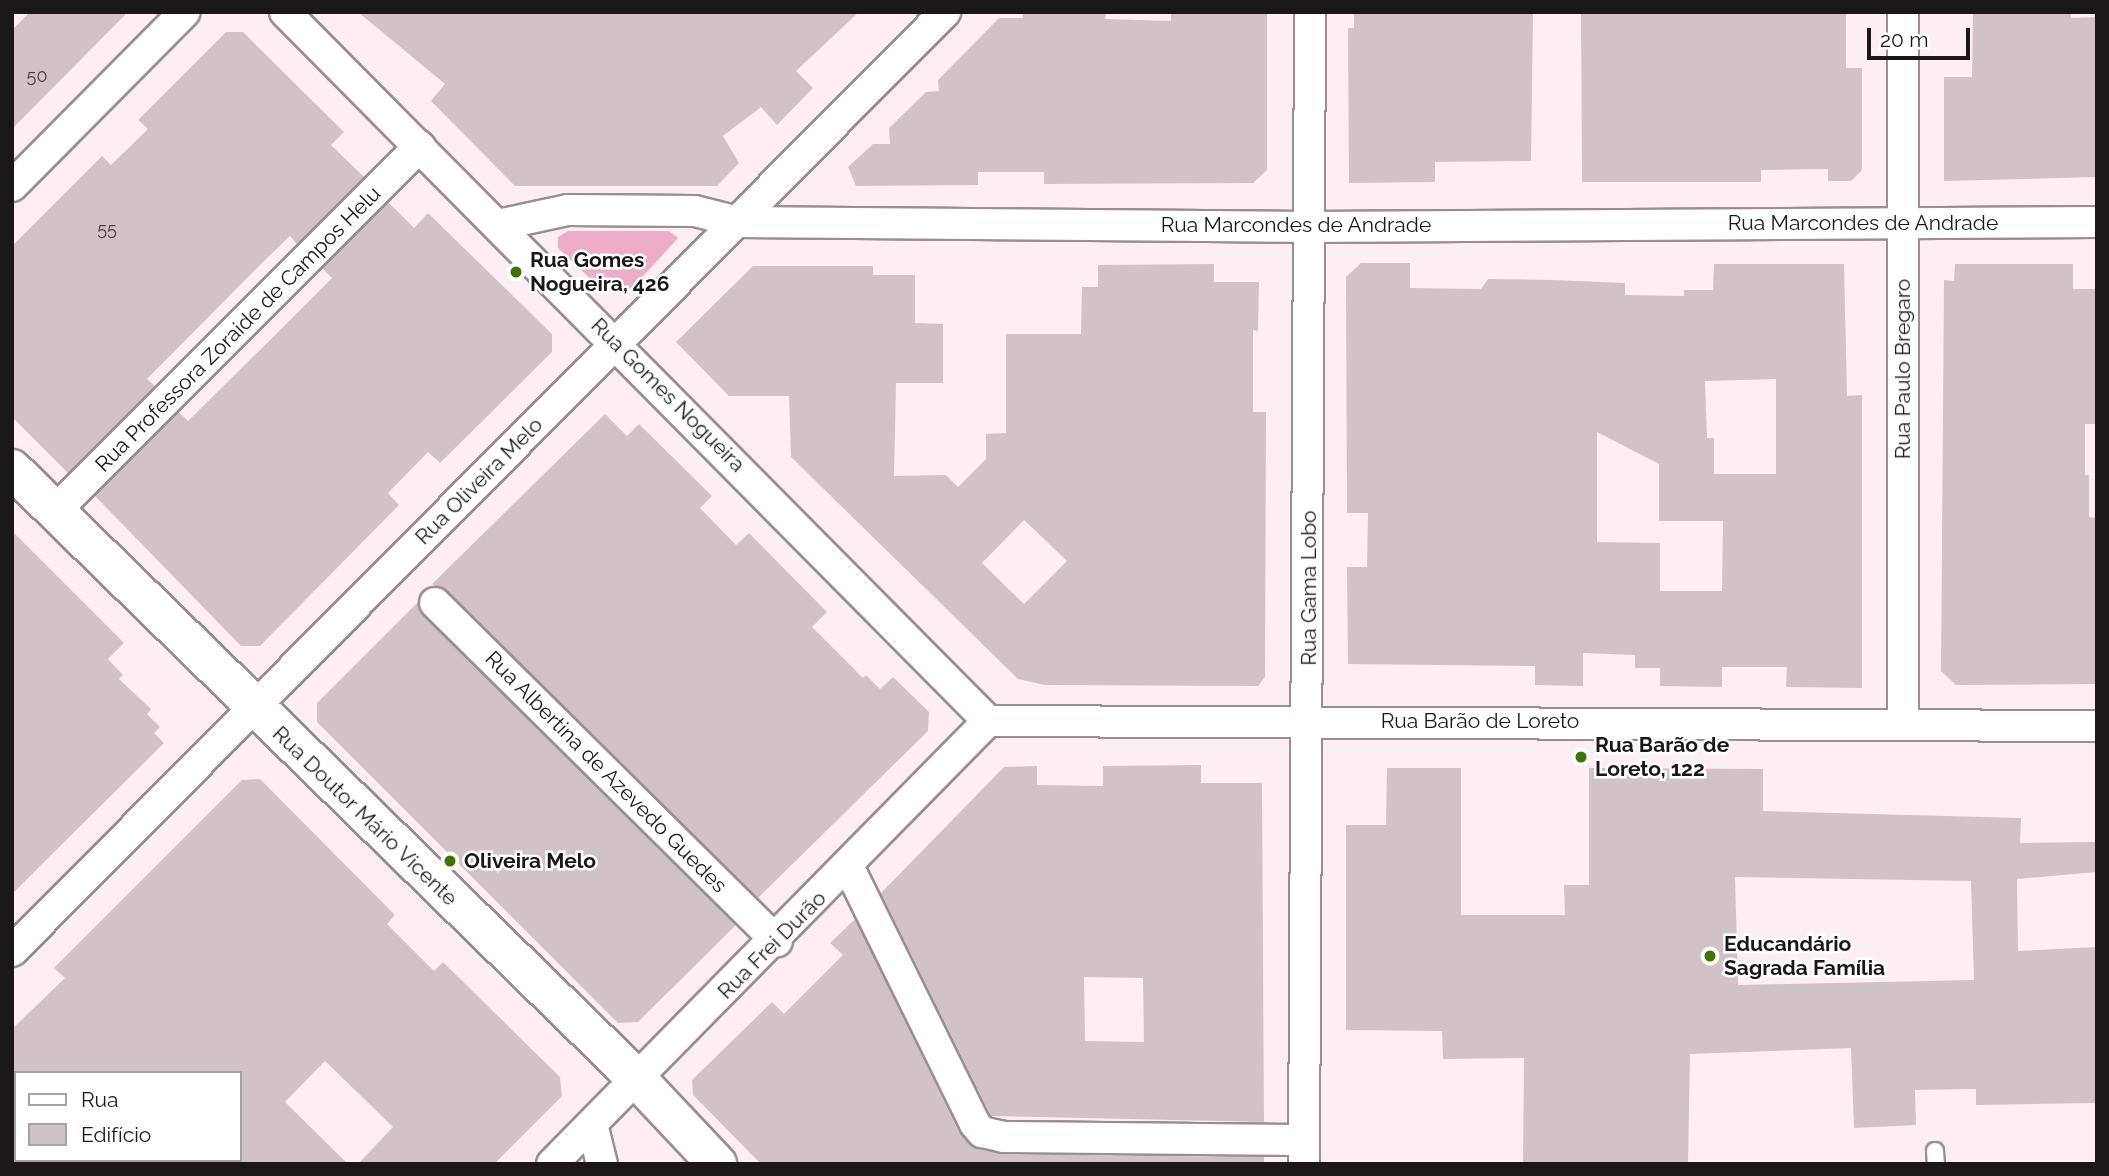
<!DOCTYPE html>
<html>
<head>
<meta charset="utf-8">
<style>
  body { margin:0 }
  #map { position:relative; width:2109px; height:1176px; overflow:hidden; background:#fdeef4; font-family:Raleway,sans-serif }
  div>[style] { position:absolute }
  .green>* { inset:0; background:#eeacc7 }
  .building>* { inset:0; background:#d1c2c8 }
  .roads { filter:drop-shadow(2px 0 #9b8d92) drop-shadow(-2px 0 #9b8d92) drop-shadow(0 2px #9b8d92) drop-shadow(0 -2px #9b8d92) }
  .lane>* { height:16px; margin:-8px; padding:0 8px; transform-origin:8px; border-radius:8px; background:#fff }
  .street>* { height:30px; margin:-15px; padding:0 15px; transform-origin:15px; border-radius:15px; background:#fff }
  .secondary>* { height:38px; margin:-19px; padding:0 19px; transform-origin:19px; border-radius:19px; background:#fff }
  .dots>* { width:19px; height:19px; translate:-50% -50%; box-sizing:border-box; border:4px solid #fff; border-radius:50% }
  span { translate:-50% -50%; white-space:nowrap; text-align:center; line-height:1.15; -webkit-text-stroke:5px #fff; paint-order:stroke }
  .number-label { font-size:18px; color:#484144 }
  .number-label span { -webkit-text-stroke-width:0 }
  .street-label { font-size:21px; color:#1b1618 }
  .poi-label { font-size:21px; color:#1b1618; font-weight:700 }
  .left { translate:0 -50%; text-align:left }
  .frame { position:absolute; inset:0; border:14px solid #1b1618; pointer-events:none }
  .legend { position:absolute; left:14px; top:1071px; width:228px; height:91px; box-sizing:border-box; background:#fff; border:2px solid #a4a2a3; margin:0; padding:9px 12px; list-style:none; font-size:21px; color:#1b1618 }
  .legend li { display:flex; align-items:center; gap:14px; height:35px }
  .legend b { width:35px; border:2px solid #a4a2a3 }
  .scale { position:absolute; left:1867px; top:28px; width:103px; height:32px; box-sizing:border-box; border:4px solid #1b1618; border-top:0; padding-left:9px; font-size:21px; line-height:24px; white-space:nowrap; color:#1b1618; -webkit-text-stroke:5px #fff; paint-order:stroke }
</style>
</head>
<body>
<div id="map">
  <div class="green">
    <div style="clip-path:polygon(568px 231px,669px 231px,678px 238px,632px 288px,614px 294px,596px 284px,558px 248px,558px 237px)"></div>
  </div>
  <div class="building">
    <div style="clip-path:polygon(30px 12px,128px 12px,12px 129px,12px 30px)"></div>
    <div style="clip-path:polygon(358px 12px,859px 12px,796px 71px,813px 88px,777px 125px,761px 107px,723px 136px,739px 163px,717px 186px,515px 186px,431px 101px,445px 84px)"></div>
    <div style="clip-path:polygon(1023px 12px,1106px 12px,1105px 19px,1171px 21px,1171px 12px,1267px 12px,1267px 170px,1253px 183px,1044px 184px,1044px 172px,978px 172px,978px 185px,856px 186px,848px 167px,873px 144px,890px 144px,889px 128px,926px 92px,939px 91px,938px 80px,999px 18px,1023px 18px)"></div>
    <div style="clip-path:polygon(1354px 12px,1533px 12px,1531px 161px,1435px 162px,1435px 182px,1349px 183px,1348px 28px,1354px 28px)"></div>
    <div style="clip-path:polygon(1581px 12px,1846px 12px,1846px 68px,1862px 68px,1862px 170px,1851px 181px,1828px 181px,1828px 169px,1761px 170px,1761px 182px,1582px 182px)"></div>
    <div style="clip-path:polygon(1973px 12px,2071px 12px,2071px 18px,2097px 17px,2097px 177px,1944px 181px,1944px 77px,1972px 77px)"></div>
    <div style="clip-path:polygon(226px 32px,243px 32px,344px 132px,331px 145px,364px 177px,297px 244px,290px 236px,263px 262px,147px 379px,155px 386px,68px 473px,12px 417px,12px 246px,102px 156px,111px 165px,148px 129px,138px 120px)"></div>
    <div style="clip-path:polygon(388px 202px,414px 228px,428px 213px,552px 334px,552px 352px,440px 463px,428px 452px,388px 493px,399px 505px,260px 646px,241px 646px,95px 496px,179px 412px,188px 421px,268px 342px,332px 278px,322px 268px)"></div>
    <div style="clip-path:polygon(evenodd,1361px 263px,1410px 263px,1410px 288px,1481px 289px,1488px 279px,1553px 280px,1625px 283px,1625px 295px,1684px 296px,1684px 290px,1713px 290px,1714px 264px,1844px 264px,1847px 396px,1862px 395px,1862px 688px,1786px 687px,1787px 667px,1722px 667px,1722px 687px,1660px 686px,1660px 668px,1635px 668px,1635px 655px,1583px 653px,1583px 686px,1535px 685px,1535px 666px,1348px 664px,1347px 567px,1367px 567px,1368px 513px,1347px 513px,1346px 277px,1361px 263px,1776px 379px,1776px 474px,1714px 474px,1714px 438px,1707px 438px,1705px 381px,1776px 379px,1361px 263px,1597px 432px,1659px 464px,1659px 521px,1723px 521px,1722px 591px,1660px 591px,1660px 543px,1597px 542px,1597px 432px)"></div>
    <div style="clip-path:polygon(evenodd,1214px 264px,1214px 282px,1259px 282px,1258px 331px,1253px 330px,1253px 412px,1266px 412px,1265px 677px,1258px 686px,1045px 685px,1018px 679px,791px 457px,789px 396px,729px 396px,676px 342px,753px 266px,873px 266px,873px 275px,915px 275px,915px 323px,943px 324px,943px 383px,896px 383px,894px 476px,946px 475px,958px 487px,986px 459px,986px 434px,1006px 433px,1006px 334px,1081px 334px,1082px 287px,1098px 287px,1098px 265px,1214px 264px,1024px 520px,1067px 561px,1024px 604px,982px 563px,1024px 520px)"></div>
    <div style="clip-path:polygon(1955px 264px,2073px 264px,2073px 289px,2097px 289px,2097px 413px,2095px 424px,2085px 424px,2085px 475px,2089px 475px,2089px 517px,2097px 518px,2097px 684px,1956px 685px,1941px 671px,1944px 280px,1954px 281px)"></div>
    <div style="clip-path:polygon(605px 414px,627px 436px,639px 424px,712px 496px,700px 508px,736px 545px,749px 533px,827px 612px,812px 627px,863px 678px,866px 675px,880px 689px,893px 677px,929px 712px,928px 731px,758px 898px,447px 591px,432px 584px)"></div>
    <div style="clip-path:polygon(12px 531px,124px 643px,108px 659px,123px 675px,119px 679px,151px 709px,147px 714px,160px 727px,154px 733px,164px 743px,12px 894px)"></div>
    <div style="clip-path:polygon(418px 602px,423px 615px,736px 925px,638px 1022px,618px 1023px,317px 722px,317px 703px)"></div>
    <div style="clip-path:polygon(evenodd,1201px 765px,1201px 783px,1262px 783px,1264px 1122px,991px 1116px,881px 893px,1004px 767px,1037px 766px,1037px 785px,1103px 786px,1103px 766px,1201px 765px,1084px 977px,1143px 978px,1144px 1042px,1085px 1041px,1084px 977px)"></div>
    <div style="clip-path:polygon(evenodd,1387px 768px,1461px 768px,1461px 915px,1565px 915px,1564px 885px,1589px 885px,1589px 768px,1763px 769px,1763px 811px,2021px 818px,2020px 843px,2097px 842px,2097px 872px,2017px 879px,2018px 951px,2097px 947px,2097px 1103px,1976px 1105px,1976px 1089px,1915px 1090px,1916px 1125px,1854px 1128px,1851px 1048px,1690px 1054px,1688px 1164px,1523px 1164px,1524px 1058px,1443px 1059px,1442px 1031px,1346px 1030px,1346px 825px,1386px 825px,1387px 768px,1735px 877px,1971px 881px,1974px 980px,1738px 985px,1735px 877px)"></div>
    <div style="clip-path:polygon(260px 779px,395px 915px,387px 924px,434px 971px,443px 962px,560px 1077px,562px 1096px,494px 1164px,358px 1164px,393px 1127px,325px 1061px,285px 1102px,348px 1164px,240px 1164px,240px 1073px,12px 1073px,12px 1029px,65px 978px,54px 968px,242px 780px)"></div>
    <div style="clip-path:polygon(855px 919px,959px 1132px,977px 1149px,1003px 1154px,1264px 1157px,1264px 1164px,761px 1164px,693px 1095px,692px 1080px,772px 1002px,784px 1014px,843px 955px,830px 943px)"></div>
  </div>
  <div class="roads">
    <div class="lane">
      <div style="left:1935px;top:1151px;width:13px;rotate:86deg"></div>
    </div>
    <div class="street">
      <div style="left:285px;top:12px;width:998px;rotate:45.24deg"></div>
      <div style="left:1903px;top:12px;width:713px;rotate:90deg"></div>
      <div style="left:12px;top:186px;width:245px;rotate:-45.2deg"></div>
      <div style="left:498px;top:225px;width:72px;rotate:-12.1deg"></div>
      <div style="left:568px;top:210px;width:127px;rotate:0.5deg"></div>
      <div style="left:695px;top:211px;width:44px;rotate:14.3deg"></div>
      <div style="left:738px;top:222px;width:571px;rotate:0.5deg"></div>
      <div style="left:1309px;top:227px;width:788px;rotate:-0.36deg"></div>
      <div style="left:55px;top:511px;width:516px;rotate:-45deg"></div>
      <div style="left:435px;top:603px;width:481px;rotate:44.7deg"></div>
      <div style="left:988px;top:721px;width:1109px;rotate:0.26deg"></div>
      <div style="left:849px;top:868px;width:285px;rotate:63.8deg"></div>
      <div style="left:975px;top:1124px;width:11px;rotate:49deg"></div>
      <div style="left:982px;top:1132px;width:22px;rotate:13deg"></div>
      <div style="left:1003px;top:1137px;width:301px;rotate:0.6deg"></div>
      <div style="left:12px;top:951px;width:1324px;rotate:-45.18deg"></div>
      <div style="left:592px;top:1124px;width:41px;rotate:76deg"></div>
      <div style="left:552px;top:1164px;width:622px;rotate:-45.46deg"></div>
      <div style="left:1304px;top:1164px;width:1152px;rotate:-89.7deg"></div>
    </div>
    <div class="secondary">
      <div style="left:12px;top:469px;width:873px;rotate:44.3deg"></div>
      <div style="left:637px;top:1079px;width:117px;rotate:46.7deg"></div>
    </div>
  </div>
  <div class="dots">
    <div style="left:516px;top:272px;background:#3e7400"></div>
    <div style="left:1581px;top:757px;background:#3e7400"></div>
    <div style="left:450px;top:861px;background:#3e7400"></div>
    <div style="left:1710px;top:956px;background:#3e7400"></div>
  </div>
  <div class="number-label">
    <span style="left:37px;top:76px">50</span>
    <span style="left:107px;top:229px">55</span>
  </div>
  <div class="street-label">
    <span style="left:1863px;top:223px">Rua Marcondes de Andrade</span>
    <span style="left:1296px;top:225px">Rua Marcondes de Andrade</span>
    <span style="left:238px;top:329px;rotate:-45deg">Rua Professora Zoraide de Campos Helu</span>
    <span style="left:1903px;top:369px;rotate:-90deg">Rua Paulo Bregaro</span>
    <span style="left:668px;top:395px;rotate:45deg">Rua Gomes Nogueira</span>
    <span style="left:479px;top:481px;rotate:-45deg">Rua Oliveira Melo</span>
    <span style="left:1309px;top:588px;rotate:-90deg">Rua Gama Lobo</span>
    <span style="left:1480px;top:721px">Rua Barão de Loreto</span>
    <span style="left:606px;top:772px;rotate:45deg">Rua Albertina de Azevedo Guedes</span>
    <span style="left:365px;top:816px;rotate:44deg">Rua Doutor Mário Vicente</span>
    <span style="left:772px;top:945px;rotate:-45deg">Rua Frei Durão</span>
  </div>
  <div class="poi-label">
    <span class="left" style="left:530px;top:272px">Rua Gomes<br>Nogueira, 426</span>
    <span class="left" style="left:1595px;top:757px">Rua Barão de<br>Loreto, 122</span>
    <span class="left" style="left:464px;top:861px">Oliveira Melo</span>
    <span class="left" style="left:1724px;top:956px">Educandário<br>Sagrada Família</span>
  </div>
  <div class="frame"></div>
  <ul class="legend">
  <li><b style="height:9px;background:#fff"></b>Rua</li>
  <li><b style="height:19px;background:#d1c2c8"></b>Edifício</li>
  </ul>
  <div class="scale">20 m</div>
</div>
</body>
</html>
